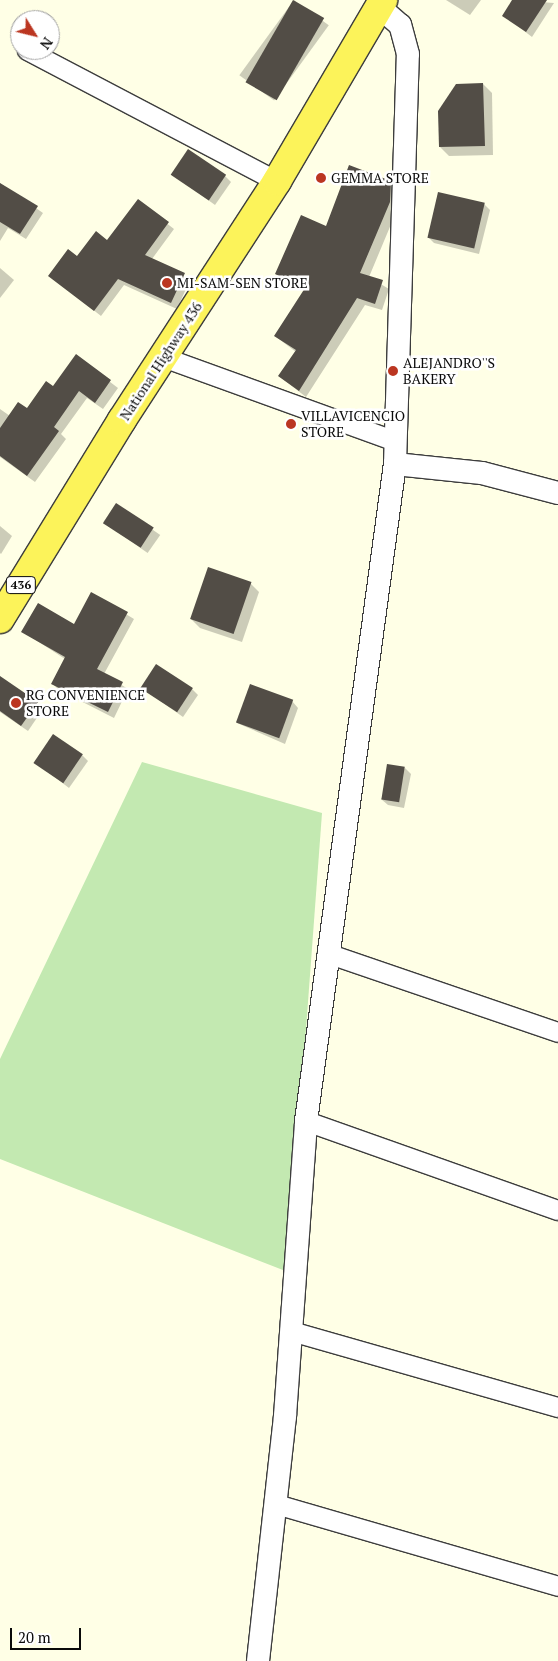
<!DOCTYPE html>
<html>
<head>
<meta charset="utf-8">
<style>
  body { margin:0 }
  #map { position:relative; width:558px; height:1661px; overflow:hidden; background:#ffffe6; font-family:"PT Serif",serif }
  div>[style] { position:absolute }
  .green>* { inset:0; background:#c3e9b1 }
  .shadow>* { inset:0; background:#0003; transform-origin:0 0 }
  .building>* { inset:0; background:#524d46; transform-origin:0 0 }
  .roads { filter:drop-shadow(1px 0 #3d3d3d) drop-shadow(-1px 0 #3d3d3d) drop-shadow(0 1px #3d3d3d) drop-shadow(0 -1px #3d3d3d) }
  .minor>* { height:19px; margin:-9.5px; padding:0 9.5px; transform-origin:9.5px; border-radius:9.5px; background:#fff }
  .tertiary>* { height:22px; margin:-11px; padding:0 11px; transform-origin:11px; border-radius:11px; background:#fff }
  .primary>* { height:28px; margin:-14px; padding:0 14px; transform-origin:14px; border-radius:14px; background:#fcf35a }
  .dots>* { width:14px; height:14px; translate:-50% -50%; box-sizing:border-box; border:2px solid #fff; border-radius:50% }
  span { translate:-50% -50%; white-space:nowrap; text-align:center; line-height:1.15; -webkit-text-stroke:5px #fff; paint-order:stroke }
  .shield-label span { padding:1px 4px; background:#fff; border:1px solid; border-radius:4px; -webkit-text-stroke-width:0 }
  .shield-label { font-size:12px; color:#0a0a0a; font-weight:700 }
  .poi-label { font-size:14px; color:#0a0a0a }
  .left { translate:0 -50%; text-align:left }
  .street-label { font-size:14px; color:#0a0a0a }
  .north { position:absolute; left:10px; top:10px; width:50px; height:50px; box-sizing:border-box; background:#fff; border:1px solid #9d9d9d; border-radius:50%; rotate:126deg; font-size:14px; font-weight:700; line-height:20px; text-align:center; color:#0a0a0a }
  .north::after { content:''; display:block; margin:auto; width:18px; height:22px; background:#bb3621; clip-path:polygon(50% 0,100% 100%,50% 72%,0 100%) }
  .scale { position:absolute; left:10px; top:1628px; width:71px; height:22px; box-sizing:border-box; border:2px solid #0a0a0a; border-top:0; padding-left:6px; font-size:15px; line-height:18px; white-space:nowrap; color:#0a0a0a; -webkit-text-stroke:4px #fff; paint-order:stroke }
</style>
</head>
<body>
<div id="map">
  <div class="green">
    <div style="clip-path:polygon(142px 762px,322px 813px,288px 1272px,0 1159px,0 1059px)"></div>
  </div>
  <div class="shadow">
    <div style="left:294px;top:0;width:43px;height:93px;rotate:36deg"></div>
    <div style="clip-path:polygon(446px 0,481px 0,470px 15px)"></div>
    <div style="clip-path:polygon(514px 0,554px 3px,532px 37px,503px 15px)"></div>
    <div style="clip-path:polygon(483px 84px,492px 93px,493px 155px,449px 156px,440px 147px)"></div>
    <div style="clip-path:polygon(172px 174px,225px 176px,231px 182px,215px 205px)"></div>
    <div style="clip-path:polygon(390px 182px,398px 189px,397px 210px,369px 277px,389px 289px,382px 310px,365px 305px,306px 397px,279px 376px,296px 352px,275px 336px,305px 291px,276px 274px,326px 228px)"></div>
    <div style="clip-path:polygon(0 183px,43px 213px,26px 239px,8px 228px,0 241px)"></div>
    <div style="clip-path:polygon(138px 201px,174px 229px,152px 259px,190px 280px,177px 309px,124px 285px,101px 316px,50px 276px,107px 242px)"></div>
    <div style="clip-path:polygon(484px 204px,490px 210px,479px 254px,434px 243px,428px 237px)"></div>
    <div style="clip-path:polygon(0 268px,14px 280px,0 298px)"></div>
    <div style="clip-path:polygon(76px 356px,118px 388px,103px 409px,87px 398px,61px 434px,66px 439px,35px 482px,0 457px,0 409px,10px 416px,27px 409px,53px 388px)"></div>
    <div style="left:116px;top:504px;width:54px;height:22px;rotate:35deg"></div>
    <div style="clip-path:polygon(0 526px,12px 536px,1px 554px,0 553px)"></div>
    <div style="clip-path:polygon(250px 583px,259px 592px,242px 642px,200px 628px,191px 619px)"></div>
    <div style="clip-path:polygon(91px 593px,134px 619px,104px 674px,128px 689px,114px 718px,59px 690px,53px 684px,65px 659px,22px 631px,74px 626px)"></div>
    <div style="clip-path:polygon(0 677px,43px 709px,28px 731px,0 712px)"></div>
    <div style="clip-path:polygon(142px 688px,192px 689px,198px 695px,183px 717px)"></div>
    <div style="clip-path:polygon(292px 701px,298px 708px,285px 744px,237px 723px)"></div>
    <div style="clip-path:polygon(82px 755px,88px 761px,69px 788px,35px 762px)"></div>
    <div style="clip-path:polygon(405px 768px,411px 774px,404px 808px,388px 805px,381px 799px)"></div>
  </div>
  <div class="building">
    <div style="left:293px;top:0;width:36px;height:95px;rotate:30deg"></div>
    <div style="clip-path:polygon(512px 0,547px 0,526px 32px,502px 16px)"></div>
    <div style="clip-path:polygon(483px 83px,485px 146px,439px 147px,438px 111px,456px 84px)"></div>
    <div style="left:188px;top:149px;width:46px;height:31px;rotate:34deg"></div>
    <div style="clip-path:polygon(349px 165px,391px 181px,390px 202px,360px 273px,383px 280px,375px 304px,357px 298px,299px 391px,278px 376px,296px 350px,274px 336px,305px 288px,275px 274px,301px 215px,326px 226px)"></div>
    <div style="clip-path:polygon(0 183px,38px 206px,20px 234px,0 222px)"></div>
    <div style="left:438px;top:192px;width:48px;height:47px;rotate:13deg"></div>
    <div style="clip-path:polygon(138px 199px,169px 222px,145px 255px,185px 273px,171px 303px,118px 279px,94px 311px,48px 276px,68px 249px,77px 256px,96px 231px,107px 240px)"></div>
    <div style="clip-path:polygon(76px 354px,111px 380px,95px 403px,79px 391px,54px 427px,59px 431px,27px 476px,0 456px,0 428px,18px 402px,27px 408px,46px 381px,53px 386px)"></div>
    <div style="left:116px;top:503px;width:45px;height:24px;rotate:33deg"></div>
    <div style="left:208px;top:567px;width:46px;height:55px;rotate:19deg"></div>
    <div style="clip-path:polygon(91px 592px,128px 612px,97px 669px,123px 682px,108px 712px,51px 684px,65px 657px,21px 632px,38px 603px,74px 624px)"></div>
    <div style="left:156px;top:664px;width:44px;height:29px;rotate:33deg"></div>
    <div style="clip-path:polygon(0 676px,38px 702px,21px 726px,0 711px)"></div>
    <div style="left:250px;top:684px;width:46px;height:41px;rotate:20deg"></div>
    <div style="left:53px;top:734px;width:36px;height:35px;rotate:34deg"></div>
    <div style="left:387px;top:764px;width:18px;height:36px;rotate:9deg"></div>
  </div>
  <div class="roads">
    <div class="minor">
      <div style="left:27px;top:50px;width:282px;rotate:27.7deg"></div>
      <div style="left:163px;top:357px;width:247px;rotate:19.9deg"></div>
      <div style="left:327px;top:953px;width:244px;rotate:18.9deg"></div>
      <div style="left:306px;top:1121px;width:267px;rotate:19.5deg"></div>
      <div style="left:291px;top:1331px;width:278px;rotate:15.9deg"></div>
      <div style="left:276px;top:1504px;width:294px;rotate:16.2deg"></div>
    </div>
    <div class="tertiary">
      <div style="left:395px;top:464px;width:87px;rotate:5.9deg"></div>
      <div style="left:482px;top:473px;width:79px;rotate:14.7deg"></div>
      <div style="left:258px;top:1661px;width:246px;rotate:-83.7deg"></div>
      <div style="left:285px;top:1416px;width:296px;rotate:-85.9deg"></div>
      <div style="left:306px;top:1121px;width:663px;rotate:-82.29deg"></div>
      <div style="left:395px;top:464px;width:410px;rotate:-88.2deg"></div>
      <div style="left:408px;top:54px;width:30px;rotate:-105deg"></div>
      <div style="left:400px;top:25px;width:28px;rotate:-139deg"></div>
    </div>
    <div class="primary">
      <div style="left:0;top:619px;width:233px;rotate:-58.5deg"></div>
      <div style="left:122px;top:420px;width:285px;rotate:-57deg"></div>
      <div style="left:277px;top:181px;width:210px;rotate:-59.6deg"></div>
    </div>
  </div>
  <div class="dots">
    <div style="left:321px;top:178px;background:#bb3621"></div>
    <div style="left:167px;top:283px;background:#bb3621"></div>
    <div style="left:393px;top:371px;background:#bb3621"></div>
    <div style="left:291px;top:424px;background:#bb3621"></div>
    <div style="left:16px;top:703px;background:#bb3621"></div>
  </div>
  <div class="shield-label">
    <span style="left:21px;top:585px">436</span>
  </div>
  <div class="poi-label">
    <span class="left" style="left:331px;top:178px">GEMMA STORE</span>
    <span class="left" style="left:177px;top:283px">MI-SAM-SEN STORE</span>
    <span class="left" style="left:403px;top:371px">ALEJANDRO''S<br>BAKERY</span>
    <span class="left" style="left:301px;top:424px">VILLAVICENCIO<br>STORE</span>
    <span class="left" style="left:26px;top:703px">RG CONVENIENCE<br>STORE</span>
  </div>
  <div class="street-label">
    <span style="left:161px;top:361px;rotate:-57deg">National Highway 436</span>
  </div>
  <div class="north">N</div>
  <div class="scale">20 m</div>
</div>
</body>
</html>
